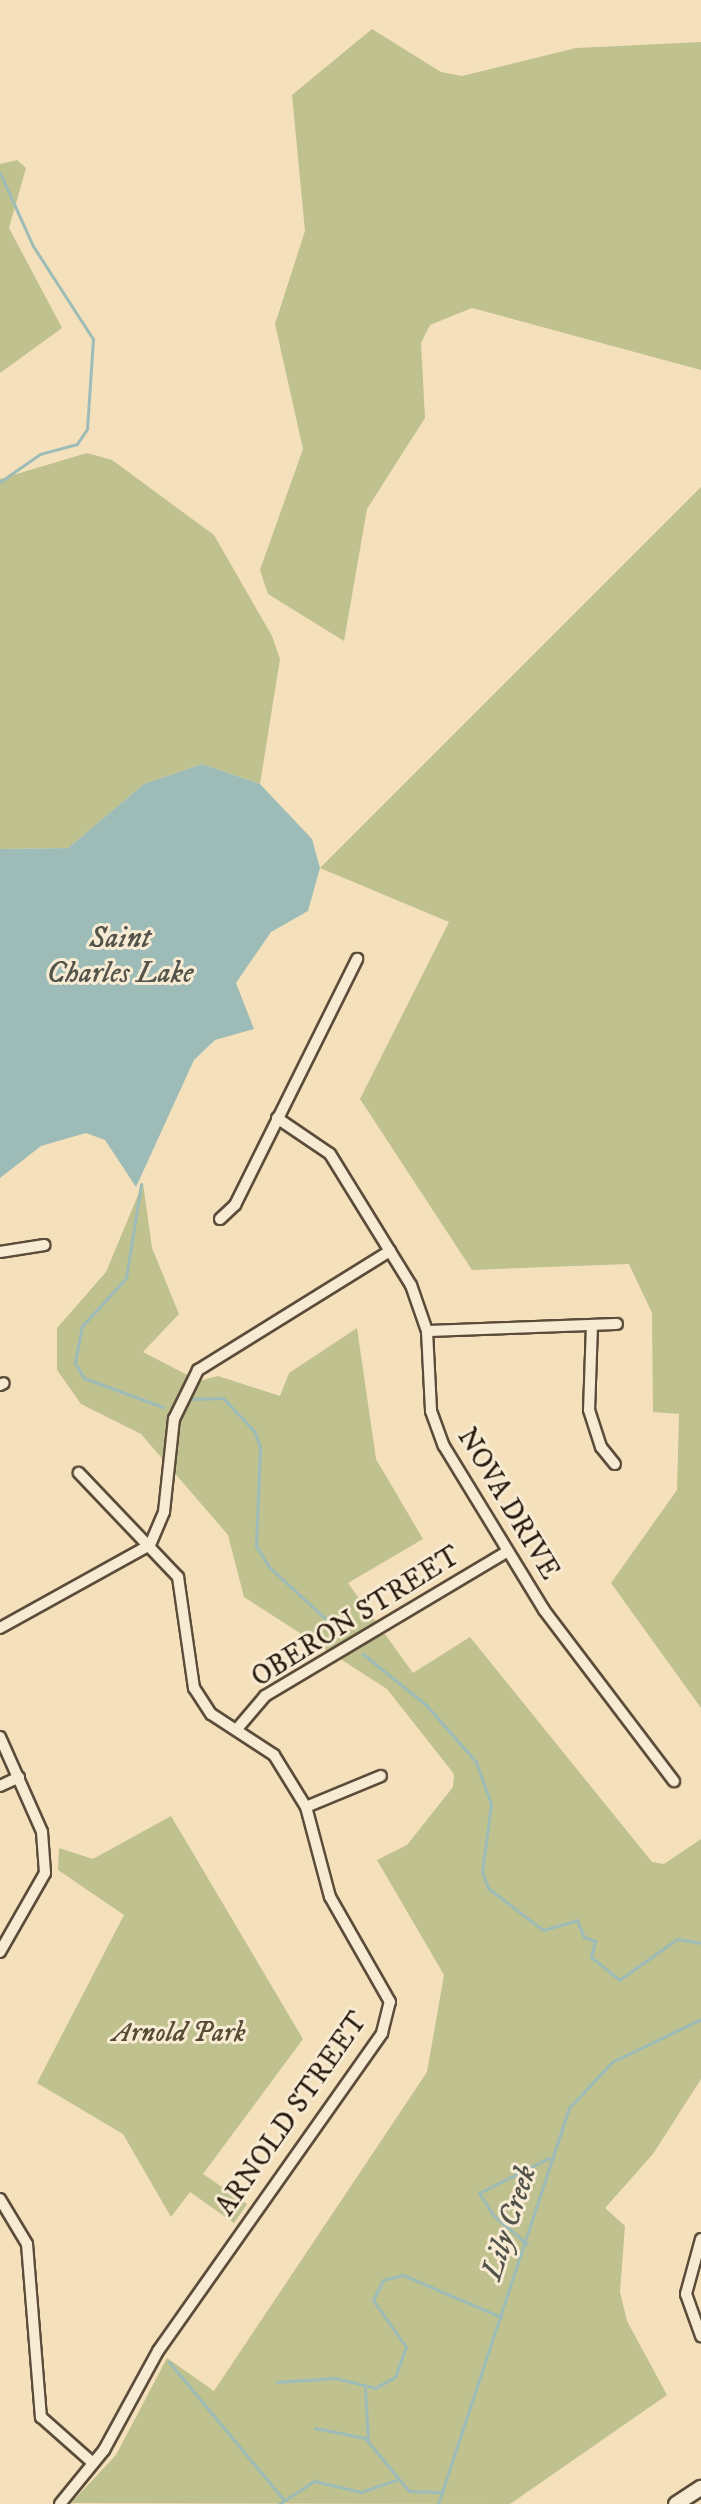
<!DOCTYPE html>
<html>
<head>
<meta charset="utf-8">
<style>
  body { margin:0 }
  #map { position:relative; width:701px; height:2504px; overflow:hidden; background:#f5e0bc; font-family:"IM FELL DW Pica",serif }
  div>[style] { position:absolute }
  .green>* { inset:0; background:#bfc18e }
  .water>* { inset:0; background:#9dbcb7 }
  .stream>* { height:3px; margin:-1.5px; padding:0 1.5px; transform-origin:1.5px; border-radius:1.5px; background:#9dbcb7 }
  .roads { filter:drop-shadow(2px 0 #5c4c3a) drop-shadow(-2px 0 #5c4c3a) drop-shadow(0 2px #5c4c3a) drop-shadow(0 -2px #5c4c3a) }
  .street>* { height:10px; margin:-5px; padding:0 5px; transform-origin:5px; border-radius:5px; background:#f8ebd3 }
  .secondary>* { height:14px; margin:-7px; padding:0 7px; transform-origin:7px; border-radius:7px; background:#f8ebd3 }
  span { translate:-50% -50%; white-space:nowrap; text-align:center; line-height:1.15; -webkit-text-stroke:6px #f8ebd3; paint-order:stroke }
  .street-label { font-size:28px; color:#291a0f }
  .park-label { font-size:28px; color:#564c35; font-style:italic }
  .water-label { font-size:30px; color:#52534a; font-style:italic }
</style>
</head>
<body>
<div id="map">
  <div class="green">
    <div style="clip-path:polygon(372px 29px,441px 72px,462px 76px,576px 48px,701px 42px,701px 370px,472px 308px,430px 325px,421px 343px,425px 418px,367px 509px,344px 641px,268px 594px,260px 570px,303px 449px,275px 324px,305px 231px,292px 95px)"></div>
    <div style="clip-path:polygon(17px 160px,26px 168px,9px 228px,62px 328px,0 373px,0 164px)"></div>
    <div style="clip-path:polygon(87px 453px,112px 460px,214px 535px,272px 636px,280px 659px,260px 784px,202px 764px,144px 784px,68px 848px,0 849px,0 479px)"></div>
    <div style="clip-path:polygon(701px 487px,701px 1708px,611px 1583px,677px 1490px,679px 1414px,653px 1412px,652px 1313px,629px 1264px,472px 1270px,360px 1099px,449px 922px,320px 868px)"></div>
    <div style="clip-path:polygon(143px 1183px,152px 1248px,179px 1314px,143px 1352px,199px 1381px,218px 1376px,280px 1396px,289px 1373px,357px 1328px,376px 1459px,423px 1539px,348px 1583px,413px 1673px,470px 1637px,652px 1862px,664px 1864px,701px 1839px,701px 2079px,653px 2154px,605px 2208px,625px 2226px,620px 2292px,627px 2321px,667px 2395px,510px 2504px,71px 2503px,116px 2455px,167px 2358px,214px 2391px,427px 2072px,444px 1975px,377px 1860px,407px 1845px,453px 1787px,454px 1774px,387px 1689px,244px 1597px,228px 1535px,141px 1434px,81px 1404px,57px 1370px,57px 1328px,106px 1272px)"></div>
    <div style="clip-path:polygon(171px 1816px,303px 2039px,203px 2174px,247px 2204px,234px 2223px,190px 2192px,171px 2217px,123px 2134px,37px 2083px,124px 1915px,58px 1870px,59px 1848px,93px 1859px)"></div>
  </div>
  <div class="water">
    <div style="clip-path:polygon(202px 764px,260px 784px,312px 839px,320px 868px,308px 911px,271px 932px,236px 983px,254px 1029px,215px 1040px,194px 1060px,136px 1187px,105px 1140px,86px 1133px,41px 1146px,0 1178px,0 849px,68px 848px,144px 784px)"></div>
  </div>
  <div class="stream">
    <div style="left:0;top:173px;width:80px;rotate:65.7deg"></div>
    <div style="left:33px;top:246px;width:111px;rotate:57.2deg"></div>
    <div style="left:93px;top:339px;width:90px;rotate:93.8deg"></div>
    <div style="left:87px;top:429px;width:18px;rotate:124deg"></div>
    <div style="left:77px;top:444px;width:38px;rotate:165deg"></div>
    <div style="left:40px;top:454px;width:49px;rotate:145deg"></div>
    <div style="left:141px;top:1184px;width:95px;rotate:99.1deg"></div>
    <div style="left:126px;top:1278px;width:65px;rotate:132.5deg"></div>
    <div style="left:82px;top:1326px;width:38px;rotate:101deg"></div>
    <div style="left:75px;top:1363px;width:17px;rotate:59deg"></div>
    <div style="left:84px;top:1378px;width:84px;rotate:20.2deg"></div>
    <div style="left:193px;top:1399px;width:30px;rotate:-2deg"></div>
    <div style="left:223px;top:1398px;width:45px;rotate:46.8deg"></div>
    <div style="left:254px;top:1431px;width:17px;rotate:69deg"></div>
    <div style="left:260px;top:1447px;width:99px;rotate:92.3deg"></div>
    <div style="left:256px;top:1546px;width:25px;rotate:58deg"></div>
    <div style="left:269px;top:1567px;width:95px;rotate:42.4deg"></div>
    <div style="left:363px;top:1654px;width:81px;rotate:39deg"></div>
    <div style="left:426px;top:1705px;width:76px;rotate:48.7deg"></div>
    <div style="left:476px;top:1762px;width:45px;rotate:70.3deg"></div>
    <div style="left:491px;top:1804px;width:69px;rotate:97.5deg"></div>
    <div style="left:482px;top:1872px;width:17px;rotate:69deg"></div>
    <div style="left:488px;top:1888px;width:69px;rotate:37.4deg"></div>
    <div style="left:543px;top:1930px;width:35px;rotate:-16deg"></div>
    <div style="left:577px;top:1920px;width:18px;rotate:68deg"></div>
    <div style="left:584px;top:1937px;width:12px;rotate:20deg"></div>
    <div style="left:595px;top:1941px;width:16px;rotate:104deg"></div>
    <div style="left:591px;top:1957px;width:36px;rotate:39deg"></div>
    <div style="left:619px;top:1980px;width:71px;rotate:-35.3deg"></div>
    <div style="left:677px;top:1939px;width:24px;rotate:9deg"></div>
    <div style="left:527px;top:2244px;width:45px;rotate:-139.5deg"></div>
    <div style="left:493px;top:2215px;width:26px;rotate:-122deg"></div>
    <div style="left:479px;top:2193px;width:78px;rotate:-26.6deg"></div>
    <div style="left:169px;top:2362px;width:180px;rotate:50.2deg"></div>
    <div style="left:277px;top:2382px;width:58px;rotate:-3.9deg"></div>
    <div style="left:335px;top:2378px;width:41px;rotate:14deg"></div>
    <div style="left:375px;top:2388px;width:23px;rotate:-29deg"></div>
    <div style="left:395px;top:2377px;width:32px;rotate:-70deg"></div>
    <div style="left:406px;top:2347px;width:57px;rotate:-125.1deg"></div>
    <div style="left:373px;top:2300px;width:22px;rotate:-63deg"></div>
    <div style="left:383px;top:2280px;width:21px;rotate:-14deg"></div>
    <div style="left:403px;top:2275px;width:107px;rotate:23.2deg"></div>
    <div style="left:365px;top:2389px;width:52px;rotate:86.7deg"></div>
    <div style="left:315px;top:2428px;width:51px;rotate:11.3deg"></div>
    <div style="left:365px;top:2438px;width:69px;rotate:50.3deg"></div>
    <div style="left:409px;top:2491px;width:34px;rotate:2deg"></div>
    <div style="left:279px;top:2504px;width:42px;rotate:-33.3deg"></div>
    <div style="left:314px;top:2481px;width:48px;rotate:13.2deg"></div>
    <div style="left:361px;top:2492px;width:39px;rotate:-19deg"></div>
    <div style="left:438px;top:2504px;width:417px;rotate:-71.7deg"></div>
    <div style="left:569px;top:2108px;width:63px;rotate:-46.9deg"></div>
    <div style="left:612px;top:2062px;width:99px;rotate:-25.8deg"></div>
  </div>
  <div class="roads">
    <div class="street">
      <div style="left:277px;top:1118px;width:64px;rotate:34.2deg"></div>
      <div style="left:330px;top:1154px;width:154px;rotate:58.3deg"></div>
      <div style="left:411px;top:1285px;width:49px;rotate:70.8deg"></div>
      <div style="left:427px;top:1331px;width:80px;rotate:87.1deg"></div>
      <div style="left:431px;top:1411px;width:37px;rotate:70deg"></div>
      <div style="left:444px;top:1446px;width:192px;rotate:58.6deg"></div>
      <div style="left:544px;top:1610px;width:215px;rotate:52.8deg"></div>
      <div style="left:220px;top:1219px;width:21px;rotate:-43deg"></div>
      <div style="left:235px;top:1205px;width:275px;rotate:-63.6deg"></div>
      <div style="left:0;top:1252px;width:45px;rotate:-9deg"></div>
      <div style="left:592px;top:1325px;width:85px;rotate:92deg"></div>
      <div style="left:589px;top:1410px;width:39px;rotate:72deg"></div>
      <div style="left:601px;top:1447px;width:22px;rotate:51deg"></div>
      <div style="left:427px;top:1331px;width:190px;rotate:-2.1deg"></div>
      <div style="left:0;top:1385px;width:4px;rotate:-27deg"></div>
      <div style="left:0;top:1628px;width:171px;rotate:-29deg"></div>
      <div style="left:150px;top:1545px;width:36px;rotate:-67deg"></div>
      <div style="left:164px;top:1512px;width:94px;rotate:-83.9deg"></div>
      <div style="left:174px;top:1419px;width:55px;rotate:-63.9deg"></div>
      <div style="left:198px;top:1370px;width:226px;rotate:-31.8deg"></div>
      <div style="left:237px;top:1729px;width:43px;rotate:-49.7deg"></div>
      <div style="left:265px;top:1696px;width:282px;rotate:-30.8deg"></div>
      <div style="left:0;top:1737px;width:104px;rotate:66.1deg"></div>
      <div style="left:42px;top:1832px;width:41px;rotate:85.8deg"></div>
      <div style="left:45px;top:1873px;width:91px;rotate:119.7deg"></div>
      <div style="left:0;top:1786px;width:21px;rotate:-25deg"></div>
      <div style="left:306px;top:1807px;width:81px;rotate:-22.5deg"></div>
      <div style="left:0;top:2199px;width:52px;rotate:59deg"></div>
      <div style="left:27px;top:2244px;width:174px;rotate:85.4deg"></div>
      <div style="left:41px;top:2417px;width:69px;rotate:41.5deg"></div>
      <div style="left:701px;top:2239px;width:57px;rotate:105.3deg"></div>
      <div style="left:686px;top:2294px;width:45px;rotate:70.3deg"></div>
      <div style="left:60px;top:2504px;width:70px;rotate:-50.8deg"></div>
      <div style="left:104px;top:2450px;width:113px;rotate:-61.4deg"></div>
      <div style="left:158px;top:2351px;width:389px;rotate:-54.8deg"></div>
      <div style="left:382px;top:2033px;width:32px;rotate:-76deg"></div>
      <div style="left:390px;top:2002px;width:121px;rotate:-119.7deg"></div>
      <div style="left:330px;top:1897px;width:93px;rotate:-104.9deg"></div>
      <div style="left:306px;top:1807px;width:61px;rotate:-121.6deg"></div>
      <div style="left:274px;top:1755px;width:75px;rotate:-146.9deg"></div>
      <div style="left:211px;top:1714px;width:31px;rotate:-123deg"></div>
      <div style="left:194px;top:1688px;width:112px;rotate:-98.2deg"></div>
      <div style="left:178px;top:1577px;width:144px;rotate:-133.6deg"></div>
    </div>
    <div class="secondary">
      <div style="left:676px;top:2504px;width:30px;rotate:-33deg"></div>
    </div>
  </div>
  <div class="street-label">
    <span style="left:508px;top:1504px;rotate:59deg">NOVA DRIVE</span>
    <span style="left:356px;top:1617px;rotate:-32deg">OBERON STREET</span>
    <span style="left:292px;top:2114px;rotate:-55deg">ARNOLD STREET</span>
  </div>
  <div class="park-label">
    <span style="left:179px;top:2033px">Arnold Park</span>
  </div>
  <div class="water-label">
    <span style="left:120px;top:956px">Saint<br>Charles Lake</span>
    <span style="left:510px;top:2223px;rotate:-72deg">Lily Creek</span>
  </div>
</div>
</body>
</html>
